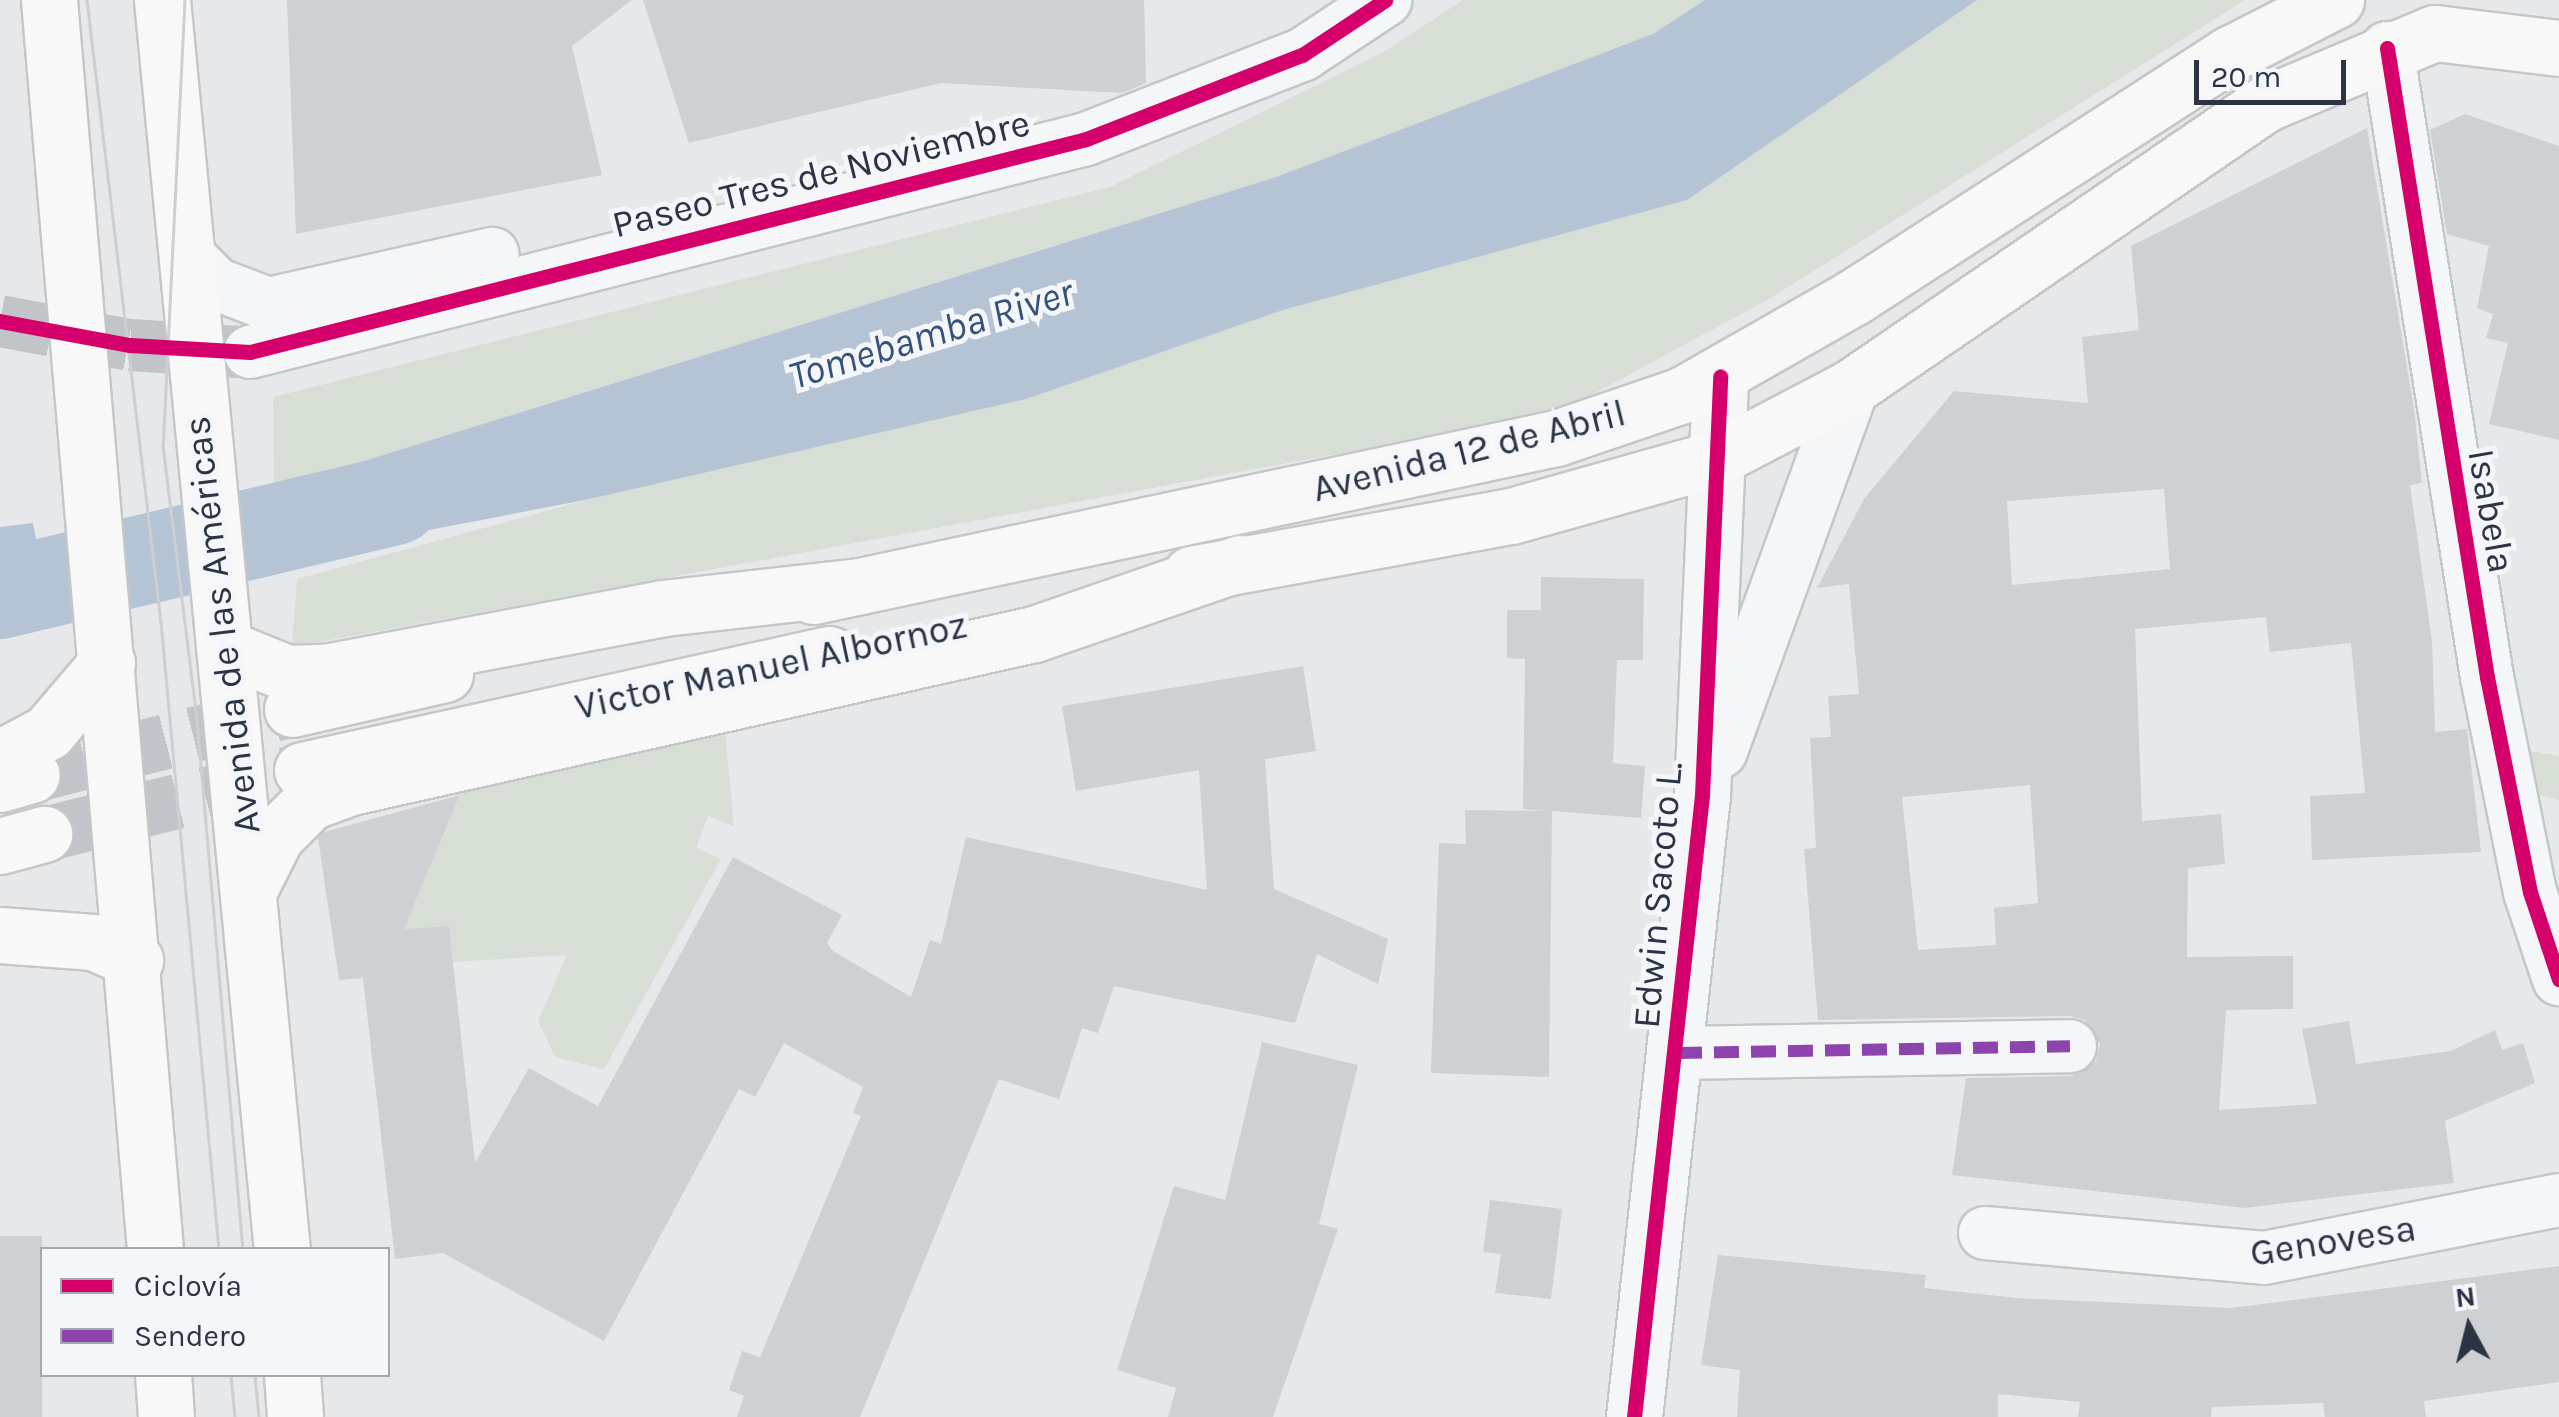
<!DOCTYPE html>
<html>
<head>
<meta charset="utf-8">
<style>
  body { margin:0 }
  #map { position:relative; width:2559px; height:1417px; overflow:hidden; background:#e6e8ea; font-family:Karla,sans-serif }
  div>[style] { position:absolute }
  .green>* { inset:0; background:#d6ded6 }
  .water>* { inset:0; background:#b4c4d5 }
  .river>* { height:90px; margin:-45px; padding:0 45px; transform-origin:45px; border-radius:45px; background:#b4c4d5 }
  .building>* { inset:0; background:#ced0d3; transform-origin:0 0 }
  .minor-tunnel>* { height:52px; margin-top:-26px; transform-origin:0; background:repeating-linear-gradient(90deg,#c1c4c9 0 52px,transparent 0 78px) }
  .secondary-tunnel>* { height:55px; margin-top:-27.5px; transform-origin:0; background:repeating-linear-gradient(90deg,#c1c4c9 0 55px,transparent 0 83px) }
  .roads { filter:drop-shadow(2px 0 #c4c6c8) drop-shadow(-2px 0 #c4c6c8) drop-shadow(0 2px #c4c6c8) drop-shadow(0 -2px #c4c6c8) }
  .minor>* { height:52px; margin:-26px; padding:0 26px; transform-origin:26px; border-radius:26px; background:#f5f6f7 }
  .tertiary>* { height:55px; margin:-27.5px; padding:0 27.5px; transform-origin:27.5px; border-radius:27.5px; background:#f5f6f7 }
  .secondary>* { height:55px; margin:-27.5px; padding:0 27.5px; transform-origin:27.5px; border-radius:27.5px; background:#f8f8f8 }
  .primary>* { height:55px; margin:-27.5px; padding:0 27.5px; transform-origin:27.5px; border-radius:27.5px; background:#f8f8f8 }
  .tram>* { height:2.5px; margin:-1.25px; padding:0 1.25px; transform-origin:1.25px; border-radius:1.25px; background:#cecfd2 }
  .quiet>* { height:12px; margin-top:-6px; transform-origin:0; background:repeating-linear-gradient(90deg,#8e44ad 0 25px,transparent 0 37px) }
  .cycleway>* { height:15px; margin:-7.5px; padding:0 7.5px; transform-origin:7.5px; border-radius:7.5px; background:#d6006c }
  span { translate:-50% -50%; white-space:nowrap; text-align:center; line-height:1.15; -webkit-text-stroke:10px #f4f6f9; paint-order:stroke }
  .street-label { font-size:38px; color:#2b3445 }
  .water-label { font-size:40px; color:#34527a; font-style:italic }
  .legend { position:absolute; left:40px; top:1247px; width:350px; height:130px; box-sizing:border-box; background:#f4f6f9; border:2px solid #a4a8b1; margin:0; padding:12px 18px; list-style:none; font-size:30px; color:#2b3445 }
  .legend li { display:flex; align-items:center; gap:20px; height:50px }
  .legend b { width:50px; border:2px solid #a4a8b1 }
  .north { position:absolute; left:2419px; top:1277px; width:100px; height:100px; -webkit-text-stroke:8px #f4f6f9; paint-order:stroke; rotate:353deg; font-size:28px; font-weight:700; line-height:40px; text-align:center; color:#2b3445 }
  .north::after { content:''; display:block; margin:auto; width:35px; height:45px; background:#2b3445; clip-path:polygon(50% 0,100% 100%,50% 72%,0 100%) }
  .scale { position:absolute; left:2194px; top:60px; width:152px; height:45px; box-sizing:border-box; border:5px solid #2b3445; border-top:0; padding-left:12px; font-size:30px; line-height:35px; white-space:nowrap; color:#2b3445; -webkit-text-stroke:8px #f4f6f9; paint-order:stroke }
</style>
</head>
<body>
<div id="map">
  <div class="green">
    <div style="clip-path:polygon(1463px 0,1717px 0,1538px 95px,274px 489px,273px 397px,1110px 187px,1382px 53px)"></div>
    <div style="clip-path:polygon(1977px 0,2245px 0,1769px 299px,1558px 413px,292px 647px,297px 579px,1686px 200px)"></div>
    <div style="clip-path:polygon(724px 721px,734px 826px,708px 816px,696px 848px,721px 859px,604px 1069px,555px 1057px,538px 1021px,567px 955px,453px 962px,449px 926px,404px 929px,460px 796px,457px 770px)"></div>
    <div style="clip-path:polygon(2519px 749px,2559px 756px,2559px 800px,2527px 792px)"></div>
  </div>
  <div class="water">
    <div style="clip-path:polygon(1705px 0,1977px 0,1687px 200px,1283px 310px,1026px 399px,585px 500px,278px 559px,274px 489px,1276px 177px,1653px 34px)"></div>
    <div style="clip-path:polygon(33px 523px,52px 625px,0 632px,0 527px)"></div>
  </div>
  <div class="river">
    <div style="left:0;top:594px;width:406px;rotate:-13.4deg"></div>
  </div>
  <div class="building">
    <div style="clip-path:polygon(287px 0,632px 0,572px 46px,602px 175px,296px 234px)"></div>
    <div style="clip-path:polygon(643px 0,1144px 0,1146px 83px,1122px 93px,941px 83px,689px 143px)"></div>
    <div style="clip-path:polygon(2465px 114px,2559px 146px,2559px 440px,2489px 424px,2508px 343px,2486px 338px,2493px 314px,2477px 308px,2489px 246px,2447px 234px,2430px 130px)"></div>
    <div style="clip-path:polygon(evenodd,2367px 128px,2414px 409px,2422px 483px,2410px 485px,2432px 641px,2435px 732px,2467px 729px,2481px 852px,2312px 860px,2310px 796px,2365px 793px,2351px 643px,2270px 652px,2266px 617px,2135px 629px,2142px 821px,2221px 814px,2225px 864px,2188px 868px,2187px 957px,2293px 956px,2293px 1009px,2226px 1010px,2219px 1110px,2317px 1104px,2302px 1029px,2349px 1021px,2356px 1064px,2451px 1051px,2495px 1030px,2502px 1050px,2523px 1043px,2535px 1083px,2445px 1121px,2454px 1183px,2245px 1208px,1952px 1175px,1966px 1078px,2072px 1076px,2096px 1061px,2100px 1044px,2085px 1020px,2069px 1016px,1818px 1020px,1804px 849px,1816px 848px,1810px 738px,1831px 737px,1828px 696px,1859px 694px,1849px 584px,1817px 588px,1864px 499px,1954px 391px,2088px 403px,2082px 337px,2139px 330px,2131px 246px,2367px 128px,2164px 489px,2170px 569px,2012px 585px,2007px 501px,2164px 489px,2367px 128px,2030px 785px,2038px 903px,1994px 908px,1996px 945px,1918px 950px,1902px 797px,2030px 785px)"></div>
    <div style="clip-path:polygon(1541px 577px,1644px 579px,1643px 660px,1617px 660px,1613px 763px,1645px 766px,1641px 818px,1552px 811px,1549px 1077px,1431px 1073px,1439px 843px,1466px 844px,1465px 810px,1546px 811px,1523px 809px,1525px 659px,1507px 658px,1507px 610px,1541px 610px)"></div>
    <div style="clip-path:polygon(1303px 666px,1316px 751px,1265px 759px,1274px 889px,1388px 939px,1378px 984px,1317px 954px,1295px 1023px,1114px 986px,1098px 1033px,1082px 1028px,1059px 1099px,999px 1079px,860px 1417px,737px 1417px,744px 1396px,729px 1390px,742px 1351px,760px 1357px,861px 1116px,853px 1113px,863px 1087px,784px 1043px,755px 1097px,739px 1089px,604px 1341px,443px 1253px,395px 1259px,363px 978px,339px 980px,318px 838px,324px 832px,460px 795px,404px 929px,449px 926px,475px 1163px,529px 1068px,598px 1106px,733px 857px,842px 915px,827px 943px,833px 951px,911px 997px,930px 940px,941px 944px,966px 837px,1207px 890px,1199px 770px,1076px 791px,1062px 706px)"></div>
    <div style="clip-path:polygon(1262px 1042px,1358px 1065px,1319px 1224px,1338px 1229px,1273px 1417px,1168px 1417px,1176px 1388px,1117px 1370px,1174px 1186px,1225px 1200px)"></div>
    <div style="clip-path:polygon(1490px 1200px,1562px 1209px,1551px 1299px,1495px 1293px,1501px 1254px,1483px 1252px)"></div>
    <div style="left:42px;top:1236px;width:181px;height:42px;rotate:90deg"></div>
    <div style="clip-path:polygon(1718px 1255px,1926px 1275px,1924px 1288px,2017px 1298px,2231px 1308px,2559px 1266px,2559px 1382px,2424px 1401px,2426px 1417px,2325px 1417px,2323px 1403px,2212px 1407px,2211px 1417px,2078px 1417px,2080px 1402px,1998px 1394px,1998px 1417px,1737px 1417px,1740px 1370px,1701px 1365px)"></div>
  </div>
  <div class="minor-tunnel">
    <div style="left:0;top:321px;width:132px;rotate:10.5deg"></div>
    <div style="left:130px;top:345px;width:109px;rotate:3.7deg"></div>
  </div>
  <div class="secondary-tunnel">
    <div style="left:32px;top:775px;width:268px;rotate:-14.2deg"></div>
    <div style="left:44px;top:834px;width:266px;rotate:-13.9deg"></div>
  </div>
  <div class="roads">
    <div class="minor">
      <div style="left:2387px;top:48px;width:637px;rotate:80.97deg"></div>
      <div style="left:2487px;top:677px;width:219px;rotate:78.7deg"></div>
      <div style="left:2530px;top:892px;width:92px;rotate:71.6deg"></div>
      <div style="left:186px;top:254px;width:42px;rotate:45deg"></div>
      <div style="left:216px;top:284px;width:56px;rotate:21deg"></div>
      <div style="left:268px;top:304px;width:230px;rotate:-12.6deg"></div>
      <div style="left:250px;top:352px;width:863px;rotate:-14.29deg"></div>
      <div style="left:1086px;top:139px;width:232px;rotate:-21.3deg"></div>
      <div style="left:1302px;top:55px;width:100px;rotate:-33.5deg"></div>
      <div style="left:1677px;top:1053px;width:393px;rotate:-1deg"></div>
      <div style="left:1985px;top:1233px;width:280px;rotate:5.1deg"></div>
      <div style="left:2264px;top:1258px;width:301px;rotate:-11.1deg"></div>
    </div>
    <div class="tertiary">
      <div style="left:1719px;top:750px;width:385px;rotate:-70.1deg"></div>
      <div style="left:1634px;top:1417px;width:626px;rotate:-83.76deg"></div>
      <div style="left:1702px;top:795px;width:419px;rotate:-87.5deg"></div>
    </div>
    <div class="secondary">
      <div style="left:1191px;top:574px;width:325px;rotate:-10.3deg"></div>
      <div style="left:1511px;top:516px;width:211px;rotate:-15.7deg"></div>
      <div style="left:1714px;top:459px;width:153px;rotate:-27.6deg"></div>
      <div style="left:1850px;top:388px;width:503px;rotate:-34.39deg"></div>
      <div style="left:2265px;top:104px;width:184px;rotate:-22.7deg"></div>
      <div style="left:2435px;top:33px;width:125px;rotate:6.9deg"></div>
      <div style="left:813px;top:596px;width:760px;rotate:-12.01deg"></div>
      <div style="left:1556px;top:438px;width:133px;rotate:-18.8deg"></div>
      <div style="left:1682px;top:395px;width:198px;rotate:-29.7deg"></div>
      <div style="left:1854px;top:297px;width:448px;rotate:-32.9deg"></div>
      <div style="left:2230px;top:54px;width:119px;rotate:-27deg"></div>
      <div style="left:292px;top:709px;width:157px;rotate:-12.9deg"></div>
      <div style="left:302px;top:770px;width:540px;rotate:-12.41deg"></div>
      <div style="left:0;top:784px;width:33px;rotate:-16deg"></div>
      <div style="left:0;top:846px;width:46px;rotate:-15.3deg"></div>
    </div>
    <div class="primary">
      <div style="left:49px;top:0;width:1254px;rotate:85.15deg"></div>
      <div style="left:162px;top:0;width:1256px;rotate:84.52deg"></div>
      <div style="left:228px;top:649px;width:64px;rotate:22.1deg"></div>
      <div style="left:287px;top:673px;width:38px;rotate:-2deg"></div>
      <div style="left:325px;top:672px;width:344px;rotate:-10.7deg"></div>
      <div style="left:663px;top:608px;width:197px;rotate:-6.4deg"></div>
      <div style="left:0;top:758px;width:55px;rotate:-28.4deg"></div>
      <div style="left:48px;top:732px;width:91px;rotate:-49.5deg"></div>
      <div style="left:251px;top:886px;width:56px;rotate:-63.4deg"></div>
      <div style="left:276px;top:836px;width:48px;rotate:-45deg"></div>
      <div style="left:310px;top:802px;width:44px;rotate:-20.1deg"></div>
      <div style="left:351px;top:787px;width:700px;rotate:-12.63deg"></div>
      <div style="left:1034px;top:634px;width:218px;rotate:-19deg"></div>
      <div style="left:0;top:935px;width:93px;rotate:4.3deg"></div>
      <div style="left:93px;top:942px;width:46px;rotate:23.2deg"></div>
      <div style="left:163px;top:1374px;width:43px;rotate:86deg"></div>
      <div style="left:292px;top:1374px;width:43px;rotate:86deg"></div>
    </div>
  </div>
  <div class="tram">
    <div style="left:87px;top:0;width:626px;rotate:83.22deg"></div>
    <div style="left:161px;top:622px;width:631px;rotate:84.72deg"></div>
    <div style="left:185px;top:0;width:447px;rotate:92.8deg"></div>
    <div style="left:163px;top:446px;width:275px;rotate:82.9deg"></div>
    <div style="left:197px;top:719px;width:533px;rotate:85.05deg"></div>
    <div style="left:231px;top:1374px;width:43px;rotate:84.7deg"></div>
    <div style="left:255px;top:1374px;width:43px;rotate:84.7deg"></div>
  </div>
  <div class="quiet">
    <div style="left:1677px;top:1053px;width:393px;rotate:-1deg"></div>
  </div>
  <div class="cycleway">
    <div style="left:2387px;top:48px;width:637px;rotate:80.97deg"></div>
    <div style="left:2487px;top:677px;width:219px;rotate:78.7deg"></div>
    <div style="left:2530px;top:892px;width:92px;rotate:71.6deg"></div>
    <div style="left:0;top:321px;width:132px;rotate:10.5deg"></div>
    <div style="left:130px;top:345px;width:120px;rotate:3.3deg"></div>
    <div style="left:250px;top:352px;width:863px;rotate:-14.29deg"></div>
    <div style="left:1086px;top:139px;width:232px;rotate:-21.3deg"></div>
    <div style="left:1302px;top:55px;width:100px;rotate:-33.5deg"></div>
    <div style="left:1634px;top:1417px;width:626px;rotate:-83.76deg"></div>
    <div style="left:1702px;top:795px;width:419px;rotate:-87.5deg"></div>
  </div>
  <div class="street-label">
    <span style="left:821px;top:174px;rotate:-14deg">Paseo Tres de Noviembre</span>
    <span style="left:1469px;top:451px;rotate:-14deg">Avenida 12 de Abril</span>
    <span style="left:2491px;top:511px;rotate:80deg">Isabela</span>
    <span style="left:222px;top:625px;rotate:-97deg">Avenida de las Américas</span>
    <span style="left:771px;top:666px;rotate:-12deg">Victor Manuel Albornoz</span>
    <span style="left:1658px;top:895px;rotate:-85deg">Edwin Sacoto L.</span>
    <span style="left:2333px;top:1241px;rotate:-9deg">Genovesa</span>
  </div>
  <div class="water-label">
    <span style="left:931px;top:334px;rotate:-17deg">Tomebamba River</span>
  </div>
  <ul class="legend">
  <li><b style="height:12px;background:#d6006c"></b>Ciclovía</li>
  <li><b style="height:12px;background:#8e44ad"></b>Sendero</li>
  </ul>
  <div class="north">N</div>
  <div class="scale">20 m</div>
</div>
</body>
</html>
